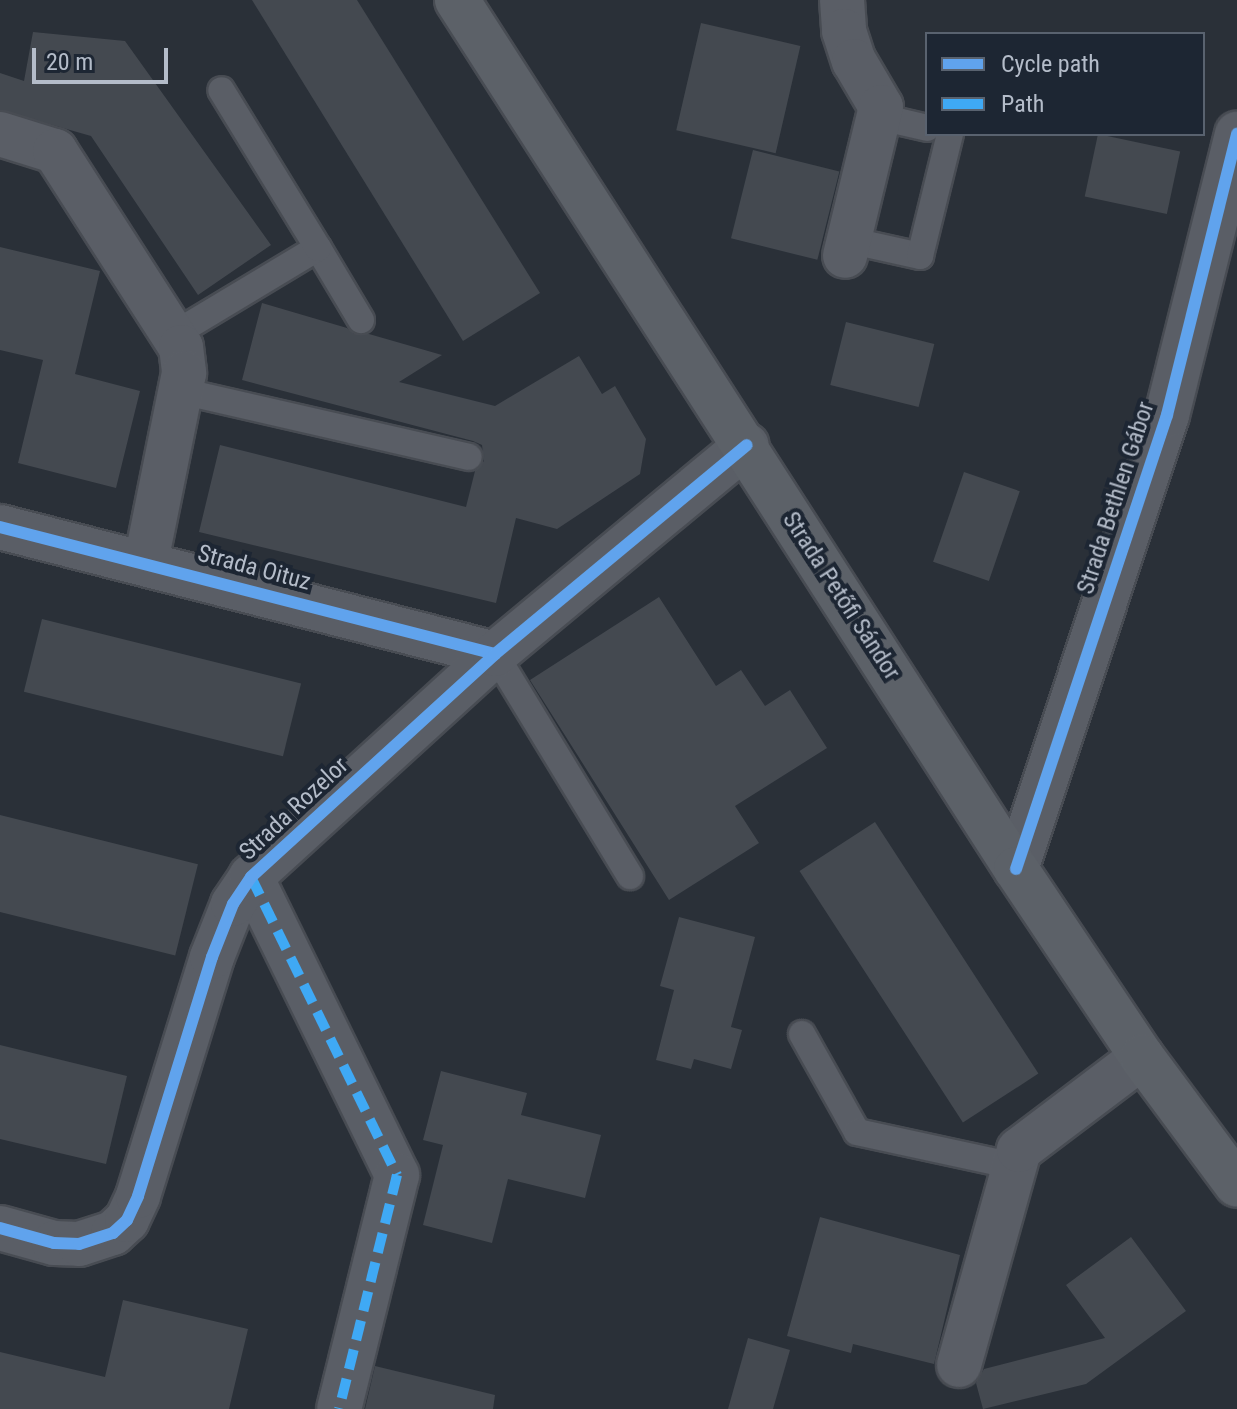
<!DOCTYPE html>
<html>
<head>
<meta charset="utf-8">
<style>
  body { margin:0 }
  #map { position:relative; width:1237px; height:1409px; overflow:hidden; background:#2a3038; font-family:"Roboto Condensed",sans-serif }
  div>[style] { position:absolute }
  .building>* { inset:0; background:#444950; transform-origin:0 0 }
  .roads { filter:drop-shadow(2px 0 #484c53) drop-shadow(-2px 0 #484c53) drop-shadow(0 2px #484c53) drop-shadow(0 -2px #484c53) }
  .lane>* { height:26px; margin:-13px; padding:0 13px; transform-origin:13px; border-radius:13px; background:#5a5e66 }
  .street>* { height:44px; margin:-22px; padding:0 22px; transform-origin:22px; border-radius:22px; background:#5a5e66 }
  .primary>* { height:44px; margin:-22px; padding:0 22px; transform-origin:22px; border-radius:22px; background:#5c6168 }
  .quiet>* { height:10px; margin-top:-5px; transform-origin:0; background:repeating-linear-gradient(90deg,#3fa9f5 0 20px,transparent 0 30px) }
  .cycleway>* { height:12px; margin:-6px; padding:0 6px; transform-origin:6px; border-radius:6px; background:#60a3ed }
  span { translate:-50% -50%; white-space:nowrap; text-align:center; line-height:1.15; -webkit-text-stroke:8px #1d2633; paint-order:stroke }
  .street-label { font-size:24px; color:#b4bcc9 }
  .legend { position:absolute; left:925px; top:32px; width:280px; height:104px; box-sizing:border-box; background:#1d2633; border:2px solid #59626f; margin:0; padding:10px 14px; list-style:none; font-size:24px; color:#b4bcc9 }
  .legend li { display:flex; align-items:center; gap:16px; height:40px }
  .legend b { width:40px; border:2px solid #59626f }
  .scale { position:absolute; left:32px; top:48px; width:136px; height:36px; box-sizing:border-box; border:4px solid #b4bcc9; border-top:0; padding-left:10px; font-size:24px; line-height:28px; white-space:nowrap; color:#b4bcc9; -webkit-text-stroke:6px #1d2633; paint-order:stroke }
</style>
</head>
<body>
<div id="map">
  <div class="building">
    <div style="clip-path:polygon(252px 0,357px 0,540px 293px,463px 341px)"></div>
    <div style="left:701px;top:23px;width:102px;height:110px;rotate:13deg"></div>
    <div style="clip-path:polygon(33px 32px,125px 41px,271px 245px,198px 295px,91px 136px,0 110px,0 73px,24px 81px)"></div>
    <div style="left:1098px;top:134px;width:84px;height:64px;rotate:12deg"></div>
    <div style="left:753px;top:150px;width:89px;height:91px;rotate:14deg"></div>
    <div style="clip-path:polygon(0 247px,100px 271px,75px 374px,140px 391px,116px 488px,18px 463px,43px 360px,0 350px)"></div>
    <div style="clip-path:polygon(262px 303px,347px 328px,354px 334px,369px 334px,442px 355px,399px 382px,495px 406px,579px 356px,602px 394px,615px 386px,646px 439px,640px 474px,557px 529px,516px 518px,496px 603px,199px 532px,220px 445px,466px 507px,475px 471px,484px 461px,482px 445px,473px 441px,242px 380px)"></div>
    <div style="left:846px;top:322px;width:91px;height:65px;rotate:14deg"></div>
    <div style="left:964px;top:472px;width:59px;height:95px;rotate:19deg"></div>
    <div style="clip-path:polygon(659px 597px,716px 686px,741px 670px,765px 706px,790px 690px,827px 748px,735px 806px,759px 843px,669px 900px,530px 680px)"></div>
    <div style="left:42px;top:619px;width:267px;height:75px;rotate:14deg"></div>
    <div style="left:0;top:815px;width:204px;height:94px;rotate:14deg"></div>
    <div style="left:875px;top:822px;width:300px;height:90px;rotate:57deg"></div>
    <div style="clip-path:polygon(679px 917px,755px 937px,731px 1027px,742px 1030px,731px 1069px,694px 1059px,691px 1069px,656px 1060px,674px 990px,660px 986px)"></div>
    <div style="clip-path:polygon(0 1045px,127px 1076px,106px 1164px,0 1139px)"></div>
    <div style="clip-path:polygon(441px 1071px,527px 1093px,521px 1115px,601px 1135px,585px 1198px,508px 1179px,492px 1243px,423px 1225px,443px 1145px,423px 1140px)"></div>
    <div style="clip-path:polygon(820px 1217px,960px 1255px,934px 1364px,853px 1344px,851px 1353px,787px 1336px)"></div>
    <div style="clip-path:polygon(1131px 1237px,1186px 1311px,1086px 1384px,983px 1409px,976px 1383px,984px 1369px,1105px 1338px,1066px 1285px)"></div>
    <div style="clip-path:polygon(123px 1300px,248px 1329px,229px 1409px,0 1409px,0 1352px,105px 1377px)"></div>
    <div style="clip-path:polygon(748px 1338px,790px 1350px,773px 1409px,728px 1409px)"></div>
    <div style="clip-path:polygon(375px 1366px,495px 1395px,493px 1409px,365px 1409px)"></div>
  </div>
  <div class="roads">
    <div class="lane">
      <div style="left:881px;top:107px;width:18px;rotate:47deg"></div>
      <div style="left:893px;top:120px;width:35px;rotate:13deg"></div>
      <div style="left:848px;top:240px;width:74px;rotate:12.5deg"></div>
      <div style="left:920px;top:256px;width:126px;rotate:-76.2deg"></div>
      <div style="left:318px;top:248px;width:84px;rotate:59.2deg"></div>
      <div style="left:173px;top:335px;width:169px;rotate:-31deg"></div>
      <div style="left:318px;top:248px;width:185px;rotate:-121.5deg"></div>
      <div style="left:181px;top:391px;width:295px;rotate:12.9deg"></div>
      <div style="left:495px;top:654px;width:260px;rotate:58.7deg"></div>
      <div style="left:802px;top:1034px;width:112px;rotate:60.7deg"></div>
      <div style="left:857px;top:1132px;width:161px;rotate:12.2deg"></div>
    </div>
    <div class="street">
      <div style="left:842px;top:0;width:31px;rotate:86deg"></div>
      <div style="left:844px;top:31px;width:32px;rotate:72deg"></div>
      <div style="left:854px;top:61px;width:53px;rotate:59.6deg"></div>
      <div style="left:881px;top:107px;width:153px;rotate:103.6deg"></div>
      <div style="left:0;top:134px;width:58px;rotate:17.2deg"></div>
      <div style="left:55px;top:151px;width:233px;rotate:57.3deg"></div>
      <div style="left:181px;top:347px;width:26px;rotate:83deg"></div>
      <div style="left:184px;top:373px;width:193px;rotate:101.4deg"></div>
      <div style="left:0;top:527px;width:511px;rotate:14.39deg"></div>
      <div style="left:1016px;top:869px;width:478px;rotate:-71.6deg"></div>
      <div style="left:1167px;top:415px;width:290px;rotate:-76deg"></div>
      <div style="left:251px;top:877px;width:332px;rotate:63.9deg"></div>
      <div style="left:397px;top:1175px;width:241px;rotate:103.9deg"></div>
      <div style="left:0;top:1228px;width:56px;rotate:15.5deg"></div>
      <div style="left:54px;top:1243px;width:25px;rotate:2deg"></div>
      <div style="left:79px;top:1244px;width:36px;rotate:-18deg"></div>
      <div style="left:113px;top:1233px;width:19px;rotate:-43deg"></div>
      <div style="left:127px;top:1220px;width:26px;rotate:-65deg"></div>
      <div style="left:138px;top:1196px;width:250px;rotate:-72.8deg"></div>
      <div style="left:212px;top:957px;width:57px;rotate:-68.4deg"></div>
      <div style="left:233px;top:904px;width:32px;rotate:-56deg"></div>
      <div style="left:251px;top:877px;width:331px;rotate:-42.4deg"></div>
      <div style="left:495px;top:654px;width:327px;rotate:-39.7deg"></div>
      <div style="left:959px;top:1365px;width:223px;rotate:-74.4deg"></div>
      <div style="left:1019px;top:1150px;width:154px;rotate:-37.1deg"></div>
    </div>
    <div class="primary">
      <div style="left:457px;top:0;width:1033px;rotate:57.25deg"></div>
      <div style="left:1016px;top:869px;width:226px;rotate:56.2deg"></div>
      <div style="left:1142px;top:1057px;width:159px;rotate:53.4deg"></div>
    </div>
  </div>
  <div class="quiet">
    <div style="left:251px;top:877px;width:332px;rotate:63.9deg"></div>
    <div style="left:397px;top:1175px;width:241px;rotate:103.9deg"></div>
  </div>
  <div class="cycleway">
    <div style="left:0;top:527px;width:511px;rotate:14.39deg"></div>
    <div style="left:1016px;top:869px;width:478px;rotate:-71.6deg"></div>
    <div style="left:1167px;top:415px;width:290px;rotate:-76deg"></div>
    <div style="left:0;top:1228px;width:56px;rotate:15.5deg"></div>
    <div style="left:54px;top:1243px;width:25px;rotate:2deg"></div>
    <div style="left:79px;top:1244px;width:36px;rotate:-18deg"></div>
    <div style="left:113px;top:1233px;width:19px;rotate:-43deg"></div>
    <div style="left:127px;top:1220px;width:26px;rotate:-65deg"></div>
    <div style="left:138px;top:1196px;width:250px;rotate:-72.8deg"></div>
    <div style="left:212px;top:957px;width:57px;rotate:-68.4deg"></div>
    <div style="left:233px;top:904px;width:32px;rotate:-56deg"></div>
    <div style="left:251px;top:877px;width:331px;rotate:-42.4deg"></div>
    <div style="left:495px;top:654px;width:327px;rotate:-39.7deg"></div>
  </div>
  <div class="street-label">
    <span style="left:1116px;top:498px;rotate:-72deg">Strada Bethlen Gábor</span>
    <span style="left:254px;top:568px;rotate:15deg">Strada Oituz</span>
    <span style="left:841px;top:596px;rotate:57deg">Strada Petőfi Sándor</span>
    <span style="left:294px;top:809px;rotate:-43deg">Strada Rozelor</span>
  </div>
  <ul class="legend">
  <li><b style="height:10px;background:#60a3ed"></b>Cycle path</li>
  <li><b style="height:10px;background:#3fa9f5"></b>Path</li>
  </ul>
  <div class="scale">20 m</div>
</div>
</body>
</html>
